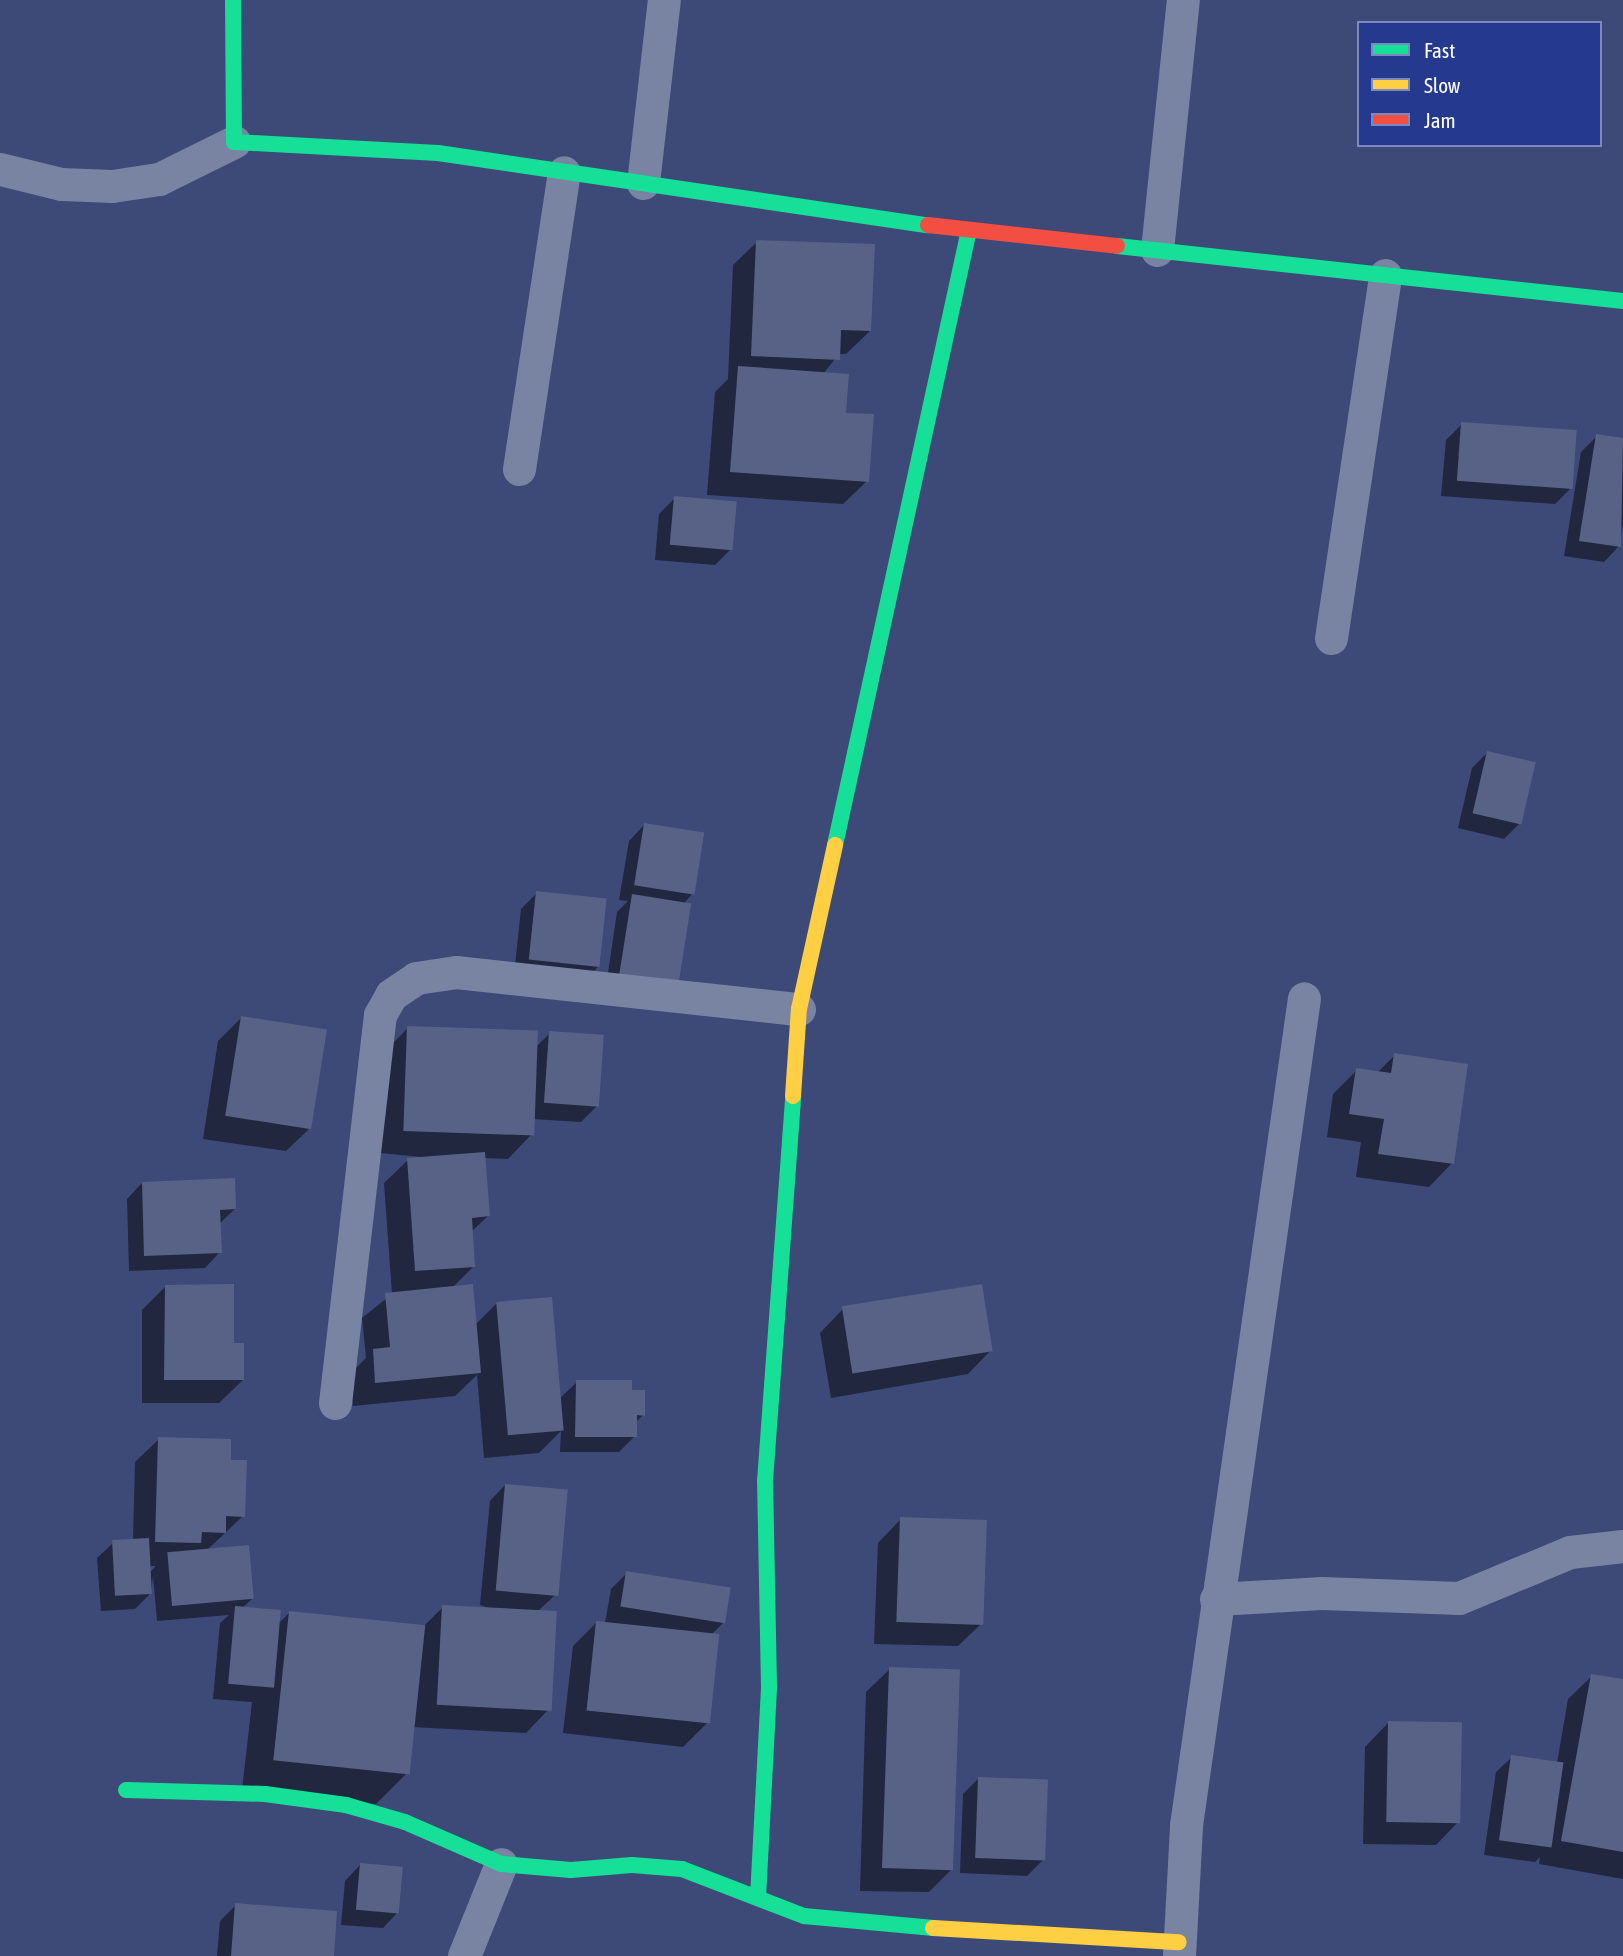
<!DOCTYPE html>
<html>
<head>
<meta charset="utf-8">
<style>
  body { margin:0 }
  #map { position:relative; width:1623px; height:1956px; overflow:hidden; background:#3d4977; font-family:"Asap Condensed",sans-serif }
  div>[style] { position:absolute }
  .shadow>* { inset:0; background:#0007 }
  .building>* { inset:0; background:#586287; transform-origin:0 0 }
  .street>* { height:33px; margin:-16.5px; padding:0 16.5px; transform-origin:16.5px; border-radius:16.5px; background:#7983a2 }
  .fast>* { height:16px; margin:-8px; padding:0 8px; transform-origin:8px; border-radius:8px; background:#16e098 }
  .slow>* { height:16px; margin:-8px; padding:0 8px; transform-origin:8px; border-radius:8px; background:#ffcf43 }
  .jam>* { height:16px; margin:-8px; padding:0 8px; transform-origin:8px; border-radius:8px; background:#f24e42 }
  span { translate:-50% -50%; white-space:nowrap; text-align:center; line-height:1.15; -webkit-text-stroke:7px #253a8f; paint-order:stroke }
  .legend { position:absolute; left:1357px; top:21px; width:245px; height:126px; box-sizing:border-box; background:#253a8f; border:2px solid #7c89bc; margin:0; padding:9px 12px; list-style:none; font-size:21px; color:#fff }
  .legend li { display:flex; align-items:center; gap:14px; height:35px }
  .legend b { width:35px; border:2px solid #7c89bc }
</style>
</head>
<body>
<div id="map">
  <div class="shadow">
    <div style="clip-path:polygon(757px 242px,870px 331px,846px 354px,839px 354px,823px 374px,844px 414px,867px 481px,843px 504px,707px 495px,715px 392px,728px 379px,733px 265px)"></div>
    <div style="clip-path:polygon(1462px 424px,1571px 488px,1555px 504px,1441px 496px,1446px 440px)"></div>
    <div style="clip-path:polygon(1597px 436px,1623px 440px,1623px 524px,1619px 546px,1604px 562px,1564px 556px,1581px 452px)"></div>
    <div style="clip-path:polygon(675px 498px,731px 549px,715px 565px,655px 560px,659px 514px)"></div>
    <div style="clip-path:polygon(1488px 752px,1520px 823px,1504px 839px,1458px 828px,1472px 768px)"></div>
    <div style="clip-path:polygon(644px 825px,693px 893px,605px 993px,617px 912px,628px 901px,619px 900px,629px 841px)"></div>
    <div style="clip-path:polygon(537px 893px,598px 967px,582px 983px,514px 975px,521px 909px)"></div>
    <div style="clip-path:polygon(242px 1017px,310px 1128px,286px 1151px,203px 1139px,218px 1041px)"></div>
    <div style="clip-path:polygon(408px 1028px,536px 1047px,550px 1033px,597px 1106px,581px 1122px,532px 1119px,531px 1135px,508px 1159px,484px 1158px,488px 1216px,471px 1232px,474px 1266px,452px 1288px,475px 1325px,496px 1304px,559px 1399px,577px 1382px,631px 1391px,643px 1415px,635px 1423px,635px 1436px,619px 1452px,560px 1452px,561px 1431px,539px 1453px,484px 1458px,477px 1375px,455px 1396px,353px 1406px,350px 1374px,366px 1358px,362px 1318px,392px 1294px,384px 1183px,408px 1160px,432px 1158px,380px 1153px,385px 1051px)"></div>
    <div style="clip-path:polygon(1395px 1055px,1452px 1163px,1429px 1187px,1356px 1177px,1361px 1142px,1327px 1137px,1333px 1094px,1357px 1070px,1377px 1073px)"></div>
    <div style="clip-path:polygon(142px 1183px,235px 1209px,219px 1224px,220px 1252px,205px 1268px,129px 1271px,127px 1199px)"></div>
    <div style="clip-path:polygon(166px 1286px,232px 1345px,243px 1380px,219px 1403px,142px 1403px,142px 1310px)"></div>
    <div style="clip-path:polygon(843px 1309px,991px 1350px,968px 1374px,831px 1398px,820px 1333px)"></div>
    <div style="clip-path:polygon(evenodd,159px 1439px,229px 1462px,243px 1516px,206px 1551px,252px 1599px,242px 1608px,278px 1624px,290px 1612px,423px 1627px,443px 1607px,492px 1609px,480px 1605px,490px 1501px,505px 1485px,555px 1595px,538px 1611px,549px 1709px,526px 1733px,412px 1727px,406px 1774px,376px 1804px,242px 1790px,252px 1702px,213px 1699px,220px 1623px,229px 1615px,157px 1621px,153px 1576px,151px 1593px,135px 1609px,101px 1611px,97px 1558px,113px 1543px,133px 1541px,135px 1462px,159px 1439px,149px 1566px,156px 1566px,149px 1573px,149px 1566px)"></div>
    <div style="clip-path:polygon(901px 1519px,982px 1623px,958px 1646px,874px 1644px,878px 1543px)"></div>
    <div style="clip-path:polygon(627px 1573px,723px 1623px,710px 1636px,707px 1723px,683px 1747px,563px 1733px,573px 1646px,597px 1622px,605px 1623px,611px 1589px)"></div>
    <div style="clip-path:polygon(890px 1669px,952px 1869px,929px 1892px,860px 1891px,866px 1692px)"></div>
    <div style="clip-path:polygon(1592px 1676px,1623px 1681px,1623px 1879px,1539px 1864px,1540px 1857px,1535px 1862px,1484px 1855px,1496px 1772px,1512px 1757px,1557px 1763px,1568px 1699px)"></div>
    <div style="clip-path:polygon(1388px 1723px,1459px 1821px,1436px 1845px,1363px 1844px,1365px 1747px)"></div>
    <div style="clip-path:polygon(979px 1778px,1043px 1860px,1027px 1876px,960px 1873px,963px 1794px)"></div>
    <div style="clip-path:polygon(360px 1865px,398px 1912px,383px 1928px,341px 1925px,345px 1881px)"></div>
    <div style="clip-path:polygon(236px 1905px,332px 1956px,217px 1956px,220px 1921px)"></div>
  </div>
  <div class="building">
    <div style="clip-path:polygon(756px 240px,875px 244px,871px 331px,841px 330px,840px 360px,751px 356px)"></div>
    <div style="clip-path:polygon(738px 366px,849px 374px,846px 413px,874px 414px,869px 482px,730px 472px)"></div>
    <div style="left:1461px;top:422px;width:116px;height:59px;rotate:4deg"></div>
    <div style="clip-path:polygon(1596px 434px,1623px 438px,1621px 547px,1579px 541px)"></div>
    <div style="left:674px;top:496px;width:63px;height:49px;rotate:5deg"></div>
    <div style="left:1487px;top:751px;width:50px;height:64px;rotate:13deg"></div>
    <div style="left:644px;top:823px;width:61px;height:63px;rotate:9deg"></div>
    <div style="left:536px;top:891px;width:71px;height:69px;rotate:6deg"></div>
    <div style="left:632px;top:894px;width:60px;height:85px;rotate:9deg"></div>
    <div style="left:241px;top:1016px;width:87px;height:101px;rotate:9deg"></div>
    <div style="left:407px;top:1026px;width:131px;height:105px;rotate:2deg"></div>
    <div style="left:549px;top:1031px;width:55px;height:72px;rotate:4deg"></div>
    <div style="clip-path:polygon(1394px 1053px,1468px 1064px,1454px 1164px,1378px 1154px,1384px 1119px,1349px 1114px,1356px 1068px,1391px 1073px)"></div>
    <div style="clip-path:polygon(485px 1152px,490px 1216px,472px 1218px,475px 1267px,415px 1271px,407px 1158px)"></div>
    <div style="clip-path:polygon(235px 1178px,236px 1209px,220px 1210px,222px 1253px,144px 1256px,142px 1182px)"></div>
    <div style="clip-path:polygon(234px 1284px,234px 1343px,244px 1343px,244px 1380px,164px 1380px,165px 1285px)"></div>
    <div style="clip-path:polygon(473px 1284px,481px 1373px,375px 1383px,373px 1349px,390px 1347px,385px 1293px)"></div>
    <div style="left:982px;top:1284px;width:68px;height:142px;rotate:81deg"></div>
    <div style="left:552px;top:1297px;width:134px;height:56px;rotate:85deg"></div>
    <div style="clip-path:polygon(576px 1380px,632px 1380px,632px 1390px,645px 1390px,645px 1416px,637px 1415px,637px 1437px,575px 1437px)"></div>
    <div style="clip-path:polygon(158px 1437px,231px 1439px,231px 1460px,247px 1460px,245px 1517px,226px 1516px,226px 1533px,202px 1532px,201px 1543px,155px 1542px)"></div>
    <div style="left:505px;top:1484px;width:63px;height:107px;rotate:5deg"></div>
    <div style="left:900px;top:1517px;width:87px;height:105px;rotate:2deg"></div>
    <div style="left:149px;top:1538px;width:56px;height:37px;rotate:87deg"></div>
    <div style="left:249px;top:1545px;width:54px;height:82px;rotate:85deg"></div>
    <div style="left:626px;top:1571px;width:106px;height:36px;rotate:9deg"></div>
    <div style="left:442px;top:1605px;width:115px;height:100px;rotate:3deg"></div>
    <div style="left:235px;top:1606px;width:46px;height:78px;rotate:5deg"></div>
    <div style="left:289px;top:1611px;width:137px;height:150px;rotate:6deg"></div>
    <div style="left:596px;top:1621px;width:124px;height:90px;rotate:6deg"></div>
    <div style="left:889px;top:1667px;width:71px;height:201px;rotate:2deg"></div>
    <div style="clip-path:polygon(1591px 1674px,1623px 1679px,1623px 1852px,1561px 1841px)"></div>
    <div style="left:1388px;top:1721px;width:74px;height:101px;rotate:1deg"></div>
    <div style="left:1511px;top:1755px;width:53px;height:86px;rotate:8deg"></div>
    <div style="left:978px;top:1777px;width:70px;height:81px;rotate:2deg"></div>
    <div style="left:360px;top:1863px;width:43px;height:47px;rotate:5deg"></div>
    <div style="clip-path:polygon(235px 1903px,337px 1911px,334px 1956px,231px 1956px)"></div>
  </div>
  <div class="street">
    <div style="left:0;top:169px;width:63px;rotate:13.8deg"></div>
    <div style="left:61px;top:184px;width:51px;rotate:2.2deg"></div>
    <div style="left:112px;top:186px;width:48px;rotate:-8.5deg"></div>
    <div style="left:159px;top:179px;width:84px;rotate:-26.3deg"></div>
    <div style="left:643px;top:183px;width:184px;rotate:-83.5deg"></div>
    <div style="left:1157px;top:250px;width:251px;rotate:-84.1deg"></div>
    <div style="left:519px;top:469px;width:300px;rotate:-81.4deg"></div>
    <div style="left:1331px;top:638px;width:367px;rotate:-81.5deg"></div>
    <div style="left:335px;top:1403px;width:391px;rotate:-83.4deg"></div>
    <div style="left:380px;top:1015px;width:23px;rotate:-61deg"></div>
    <div style="left:391px;top:995px;width:30px;rotate:-34deg"></div>
    <div style="left:416px;top:978px;width:40px;rotate:-8.5deg"></div>
    <div style="left:456px;top:972px;width:345px;rotate:6.2deg"></div>
    <div style="left:1216px;top:1599px;width:106px;rotate:-3.2deg"></div>
    <div style="left:1322px;top:1593px;width:137px;rotate:2.1deg"></div>
    <div style="left:1459px;top:1598px;width:120px;rotate:-22.5deg"></div>
    <div style="left:1570px;top:1552px;width:53px;rotate:-6.5deg"></div>
    <div style="left:464px;top:1956px;width:99px;rotate:-68.1deg"></div>
    <div style="left:1179px;top:1956px;width:131px;rotate:-86.9deg"></div>
    <div style="left:1186px;top:1825px;width:835px;rotate:-81.88deg"></div>
  </div>
  <div class="fast">
    <div style="left:233px;top:0;width:142px;rotate:89.6deg"></div>
    <div style="left:234px;top:142px;width:204px;rotate:3.1deg"></div>
    <div style="left:438px;top:153px;width:495px;rotate:8.4deg"></div>
    <div style="left:1117px;top:246px;width:509px;rotate:6.2deg"></div>
    <div style="left:835px;top:845px;width:629px;rotate:-77.71deg"></div>
    <div style="left:126px;top:1790px;width:139px;rotate:1.6deg"></div>
    <div style="left:265px;top:1794px;width:82px;rotate:7.7deg"></div>
    <div style="left:346px;top:1805px;width:61px;rotate:16.1deg"></div>
    <div style="left:405px;top:1822px;width:105px;rotate:23.6deg"></div>
    <div style="left:501px;top:1864px;width:70px;rotate:4.9deg"></div>
    <div style="left:571px;top:1870px;width:61px;rotate:-4.7deg"></div>
    <div style="left:632px;top:1865px;width:50px;rotate:4.6deg"></div>
    <div style="left:682px;top:1869px;width:131px;rotate:21.1deg"></div>
    <div style="left:804px;top:1916px;width:130px;rotate:5.3deg"></div>
    <div style="left:758px;top:1898px;width:211px;rotate:-87deg"></div>
    <div style="left:769px;top:1687px;width:206px;rotate:-91.1deg"></div>
    <div style="left:765px;top:1481px;width:386px;rotate:-85.8deg"></div>
  </div>
  <div class="slow">
    <div style="left:793px;top:1096px;width:87px;rotate:-86.1deg"></div>
    <div style="left:799px;top:1009px;width:168px;rotate:-77.6deg"></div>
    <div style="left:933px;top:1928px;width:246px;rotate:3.3deg"></div>
  </div>
  <div class="jam">
    <div style="left:928px;top:225px;width:190px;rotate:6.3deg"></div>
  </div>
  <ul class="legend">
  <li><b style="height:9px;background:#16e098"></b>Fast</li>
  <li><b style="height:9px;background:#ffcf43"></b>Slow</li>
  <li><b style="height:9px;background:#f24e42"></b>Jam</li>
  </ul>
</div>
</body>
</html>
